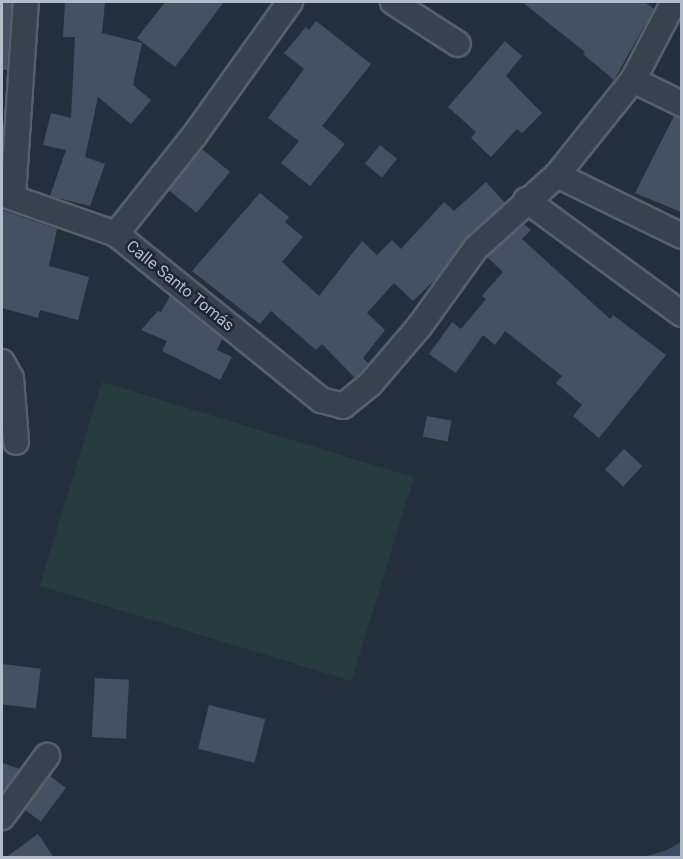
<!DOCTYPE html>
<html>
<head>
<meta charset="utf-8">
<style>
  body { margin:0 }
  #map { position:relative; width:683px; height:859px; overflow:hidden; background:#242f3e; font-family:Roboto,sans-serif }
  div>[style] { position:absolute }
  .green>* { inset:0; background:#263c3f; transform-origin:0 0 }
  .water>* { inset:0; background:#394c67 }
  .building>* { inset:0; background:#455162; transform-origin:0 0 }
  .roads { filter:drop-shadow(2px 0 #565f6c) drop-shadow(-2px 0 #565f6c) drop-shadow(0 2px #565f6c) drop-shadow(0 -2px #565f6c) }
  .street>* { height:24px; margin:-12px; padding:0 12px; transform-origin:12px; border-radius:12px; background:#38414e }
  span { translate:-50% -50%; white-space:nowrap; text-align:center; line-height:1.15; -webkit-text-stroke:5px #1d2633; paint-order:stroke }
  .street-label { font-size:16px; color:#b4bcc9 }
  .frame { position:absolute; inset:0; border:3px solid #b4bcc9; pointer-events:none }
</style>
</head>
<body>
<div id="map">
  <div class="green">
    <div style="left:102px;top:382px;width:326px;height:213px;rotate:17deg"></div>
  </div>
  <div class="water">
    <div style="clip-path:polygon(681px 842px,681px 857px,642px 857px,665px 851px)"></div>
  </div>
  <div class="building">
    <div style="clip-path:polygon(2px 2px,12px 2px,7px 70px,2px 70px)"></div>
    <div style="clip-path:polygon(65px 2px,105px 2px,102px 33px,142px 43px,133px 85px,151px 100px,131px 124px,98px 97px,85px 157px,105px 164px,90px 206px,50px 196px,66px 150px,43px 145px,51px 113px,71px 118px,75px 37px,63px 37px)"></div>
    <div style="clip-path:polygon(165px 2px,224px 2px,175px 67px,137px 38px)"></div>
    <div style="clip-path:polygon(522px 2px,645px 2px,654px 9px,614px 80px,583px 54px,585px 52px)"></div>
    <div style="clip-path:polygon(316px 21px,371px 64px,322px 126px,345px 144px,310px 186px,281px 163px,299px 141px,268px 118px,304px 69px,284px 53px,306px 27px,309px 30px)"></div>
    <div style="clip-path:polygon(505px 41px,522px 56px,506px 76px,542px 113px,522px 133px,517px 129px,491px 157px,471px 138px,476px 132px,448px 107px)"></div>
    <div style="clip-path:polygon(674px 116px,681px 118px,681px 212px,635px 193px)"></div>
    <div style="left:380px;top:145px;width:22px;height:24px;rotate:39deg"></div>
    <div style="left:202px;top:149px;width:36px;height:53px;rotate:39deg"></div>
    <div style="clip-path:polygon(486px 182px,505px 203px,466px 238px,436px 279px,413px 301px,394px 283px,367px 313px,385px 330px,363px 358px,369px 364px,355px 378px,322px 344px,316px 350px,271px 311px,260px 324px,192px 271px,260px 193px,289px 217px,285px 222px,303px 237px,282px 262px,319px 296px,362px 241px,377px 255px,392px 240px,401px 249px,444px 202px,454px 211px)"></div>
    <div style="clip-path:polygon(2px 210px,57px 229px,49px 266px,89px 277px,78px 320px,40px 310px,38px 318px,2px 308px)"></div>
    <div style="clip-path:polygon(524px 224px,531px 230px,522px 239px,610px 319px,613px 315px,666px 355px,599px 438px,573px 416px,582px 405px,556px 383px,562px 376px,505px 331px,495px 345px,483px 335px,456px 373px,429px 354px,452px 322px,461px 329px,486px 299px,482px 296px,503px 272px,487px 257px)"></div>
    <div style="clip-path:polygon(170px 296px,222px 339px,217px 350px,232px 357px,220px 380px,162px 351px,167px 341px,141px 330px,158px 311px,161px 312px)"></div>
    <div style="left:427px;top:416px;width:25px;height:21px;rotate:11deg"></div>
    <div style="left:624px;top:449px;width:25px;height:28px;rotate:43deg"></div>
    <div style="left:2px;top:664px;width:39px;height:40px;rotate:7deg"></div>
    <div style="left:95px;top:678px;width:34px;height:59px;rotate:3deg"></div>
    <div style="left:209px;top:705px;width:58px;height:45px;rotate:14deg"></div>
    <div style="clip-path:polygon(2px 763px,20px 769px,4px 790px,2px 789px)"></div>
    <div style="left:50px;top:776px;width:20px;height:42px;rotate:37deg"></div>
    <div style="clip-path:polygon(38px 834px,54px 858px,5px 858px)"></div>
  </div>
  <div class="roads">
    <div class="street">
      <div style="left:393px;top:2px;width:77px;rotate:32.9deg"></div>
      <div style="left:633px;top:80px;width:55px;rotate:26.1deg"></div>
      <div style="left:557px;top:175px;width:139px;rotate:26deg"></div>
      <div style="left:2px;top:194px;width:121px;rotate:19.3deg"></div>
      <div style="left:116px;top:234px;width:264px;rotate:39deg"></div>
      <div style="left:321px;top:400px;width:23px;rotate:15deg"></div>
      <div style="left:343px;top:406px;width:36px;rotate:-39deg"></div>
      <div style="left:371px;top:383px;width:74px;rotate:-49.4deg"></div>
      <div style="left:419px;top:327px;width:97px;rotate:-54.2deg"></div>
      <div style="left:476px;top:248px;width:109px;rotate:-42deg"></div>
      <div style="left:557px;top:175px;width:122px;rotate:-51.3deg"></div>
      <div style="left:633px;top:80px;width:88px;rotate:-62.3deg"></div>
      <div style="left:13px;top:196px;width:194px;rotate:-86.2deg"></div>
      <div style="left:526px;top:200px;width:193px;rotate:36.2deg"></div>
      <div style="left:116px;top:234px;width:125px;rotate:-51.5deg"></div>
      <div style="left:194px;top:136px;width:165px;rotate:-54.4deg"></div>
      <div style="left:2px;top:362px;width:18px;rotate:61deg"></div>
      <div style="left:11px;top:378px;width:64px;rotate:85.5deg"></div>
      <div style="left:2px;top:817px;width:76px;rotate:-53.6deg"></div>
    </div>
  </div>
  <div class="street-label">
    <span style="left:180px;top:286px;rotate:39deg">Calle Santo Tomás</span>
  </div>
  <div class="frame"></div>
</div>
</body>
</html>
